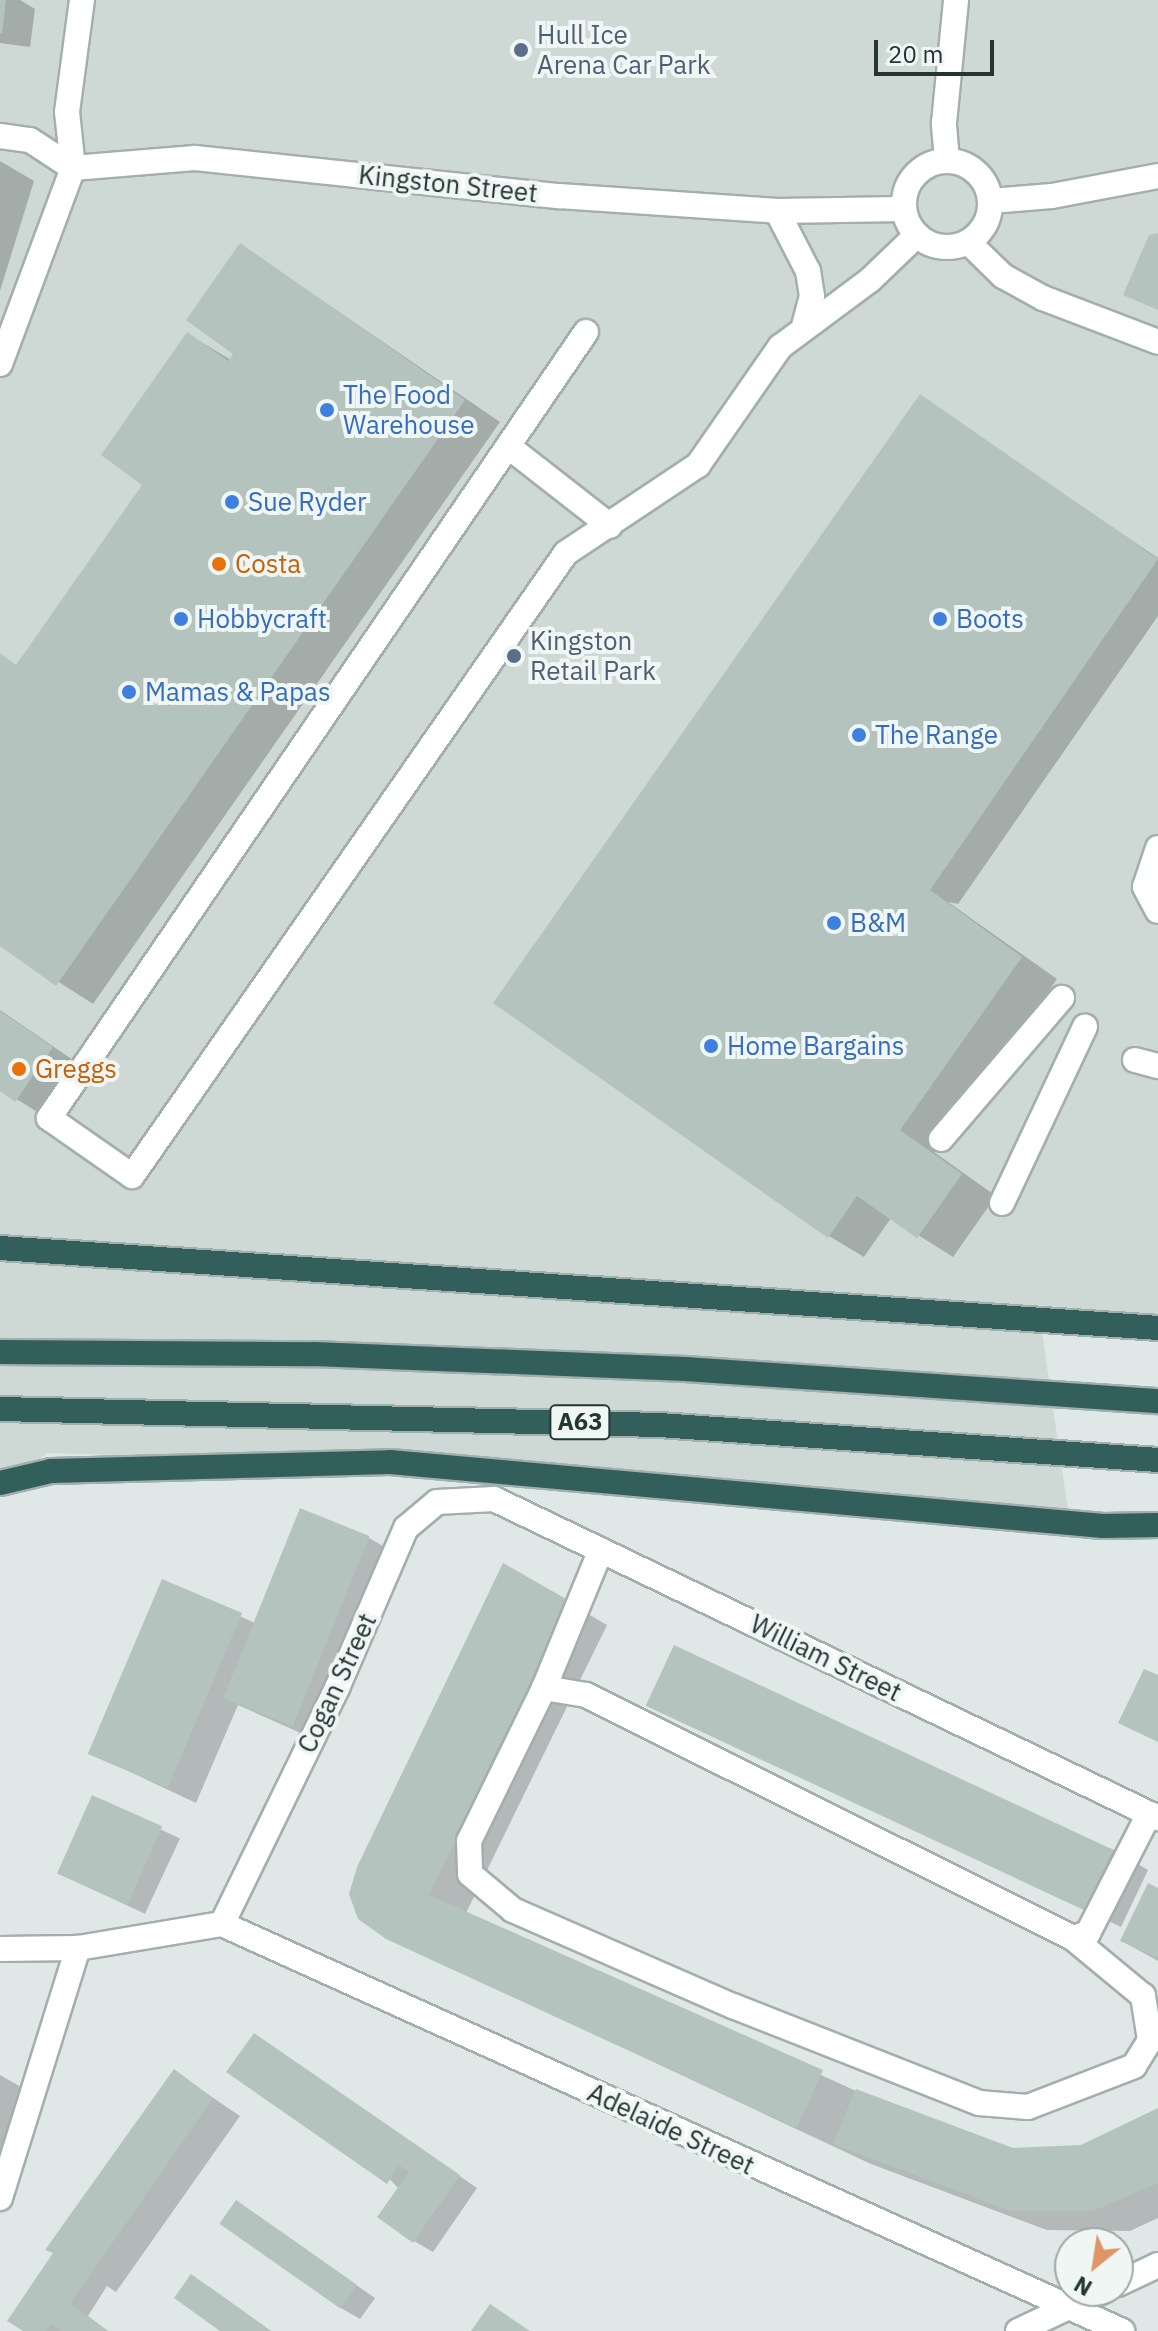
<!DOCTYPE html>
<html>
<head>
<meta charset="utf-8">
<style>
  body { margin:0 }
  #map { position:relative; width:1158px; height:2331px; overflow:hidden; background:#dfe8e6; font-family:"IBM Plex Sans",sans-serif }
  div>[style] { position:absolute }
  .built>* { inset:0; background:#ced8d5 }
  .shadow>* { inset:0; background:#0003; transform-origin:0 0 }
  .building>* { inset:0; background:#b5c3bf; transform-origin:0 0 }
  .roads { filter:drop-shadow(2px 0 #a3afad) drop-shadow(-2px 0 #a3afad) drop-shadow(0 2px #a3afad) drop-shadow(0 -2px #a3afad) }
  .minor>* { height:24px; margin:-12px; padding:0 12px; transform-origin:12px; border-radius:12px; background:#fff }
  .minor>.ring { margin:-12px; padding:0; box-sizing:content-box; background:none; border:24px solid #fff; border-radius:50% }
  .highway>* { height:24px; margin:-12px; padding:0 12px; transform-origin:12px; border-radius:12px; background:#325f5c }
  .dots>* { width:22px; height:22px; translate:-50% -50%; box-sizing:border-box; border:4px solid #eff6f3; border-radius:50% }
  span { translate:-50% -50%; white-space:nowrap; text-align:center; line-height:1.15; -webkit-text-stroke:8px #eff6f3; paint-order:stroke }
  .shield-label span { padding:2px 6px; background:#eff6f3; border:2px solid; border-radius:6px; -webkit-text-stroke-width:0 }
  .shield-label { font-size:24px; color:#233634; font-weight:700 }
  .service-label { font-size:26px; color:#4e5e75 }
  .left { translate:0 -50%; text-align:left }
  .street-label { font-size:26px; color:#233634 }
  .shop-label { font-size:26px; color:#366cbe }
  .food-label { font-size:26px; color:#c56008 }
  .north { position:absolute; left:1054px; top:2227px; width:80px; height:80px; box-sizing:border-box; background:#eff6f3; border:2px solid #9da9a7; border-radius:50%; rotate:210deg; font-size:22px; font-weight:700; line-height:32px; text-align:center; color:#233634 }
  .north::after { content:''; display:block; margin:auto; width:28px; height:36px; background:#e09566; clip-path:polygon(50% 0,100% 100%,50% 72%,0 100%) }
  .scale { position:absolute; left:874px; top:40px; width:120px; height:36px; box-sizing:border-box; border:4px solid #233634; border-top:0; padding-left:10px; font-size:24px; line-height:28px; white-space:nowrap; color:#233634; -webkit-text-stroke:6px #eff6f3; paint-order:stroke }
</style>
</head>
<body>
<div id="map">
  <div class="built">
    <div style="clip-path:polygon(0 0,1158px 0,1158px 1315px,1038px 1305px,1070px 1524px,505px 1466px,47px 1453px,0 1490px)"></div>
  </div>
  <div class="shadow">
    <div style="clip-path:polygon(0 0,20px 0,35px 9px,30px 47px,0 43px)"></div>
    <div style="clip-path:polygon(0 161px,34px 181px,0 291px)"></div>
    <div style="clip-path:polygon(241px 245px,500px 422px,93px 1004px,0 944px,0 658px,18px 666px,145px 485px,188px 334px,231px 360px,236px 353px)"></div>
    <div style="clip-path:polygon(920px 397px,1158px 558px,1158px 616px,958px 904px,948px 902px,1057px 979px,934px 1152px,996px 1196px,953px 1257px,891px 1218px,864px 1257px,829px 1236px)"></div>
    <div style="clip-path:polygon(0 1010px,79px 1064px,44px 1116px,0 1089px)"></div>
    <div style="clip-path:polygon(369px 1538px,397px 1554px,321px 1742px,238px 1705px,196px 1803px,90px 1753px,163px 1582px,255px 1623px)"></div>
    <div style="clip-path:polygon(504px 1565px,607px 1625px,466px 1913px,856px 2091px,1013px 2150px,1081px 2147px,1158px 2111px,1158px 2218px,1130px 2231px,1047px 2230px,871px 2164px,387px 1937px)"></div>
    <div style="clip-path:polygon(649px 1705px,1112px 1849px,1148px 1870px,1121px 1927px)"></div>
    <div style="left:93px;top:1798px;width:96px;height:83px;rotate:25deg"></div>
    <div style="clip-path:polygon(1158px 1890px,1158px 1961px,1122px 1941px)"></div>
    <div style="clip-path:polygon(254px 2035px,477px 2188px,433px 2252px,414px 2241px,399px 2189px)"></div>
    <div style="clip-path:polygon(175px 2072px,240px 2116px,116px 2292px,107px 2286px,88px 2316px,108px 2331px,26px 2331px)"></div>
    <div style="clip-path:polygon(0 2075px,35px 2095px,0 2159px)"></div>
    <div style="clip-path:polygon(236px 2202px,375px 2298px,360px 2319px,341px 2308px)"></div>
    <div style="clip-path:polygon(192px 2277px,211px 2288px,271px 2331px,223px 2331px)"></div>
  </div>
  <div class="building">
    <div style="clip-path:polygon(0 0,6px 0,2px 33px,0 33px)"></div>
    <div style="clip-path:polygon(1158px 233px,1158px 310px,1123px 295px,1149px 235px)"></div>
    <div style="clip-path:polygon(240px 243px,465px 400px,56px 986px,0 946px,0 653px,16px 665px,142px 485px,101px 455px,187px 332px,228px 361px,233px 354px,186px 320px)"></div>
    <div style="clip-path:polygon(920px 394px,1158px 559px,930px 890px,1022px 957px,900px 1130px,962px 1174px,917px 1238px,857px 1196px,828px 1238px,493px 1003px)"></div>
    <div style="clip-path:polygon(0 1011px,53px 1047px,15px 1102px,0 1091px)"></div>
    <div style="left:300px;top:1508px;width:75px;height:205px;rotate:22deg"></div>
    <div style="clip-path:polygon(503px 1563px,573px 1603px,429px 1895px,823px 2070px,797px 2128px,386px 1939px,358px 1919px,349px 1894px,357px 1867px)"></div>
    <div style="left:162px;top:1579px;width:87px;height:190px;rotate:23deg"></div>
    <div style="left:674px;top:1645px;width:484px;height:67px;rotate:25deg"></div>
    <div style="clip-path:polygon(1144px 1669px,1158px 1675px,1158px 1742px,1118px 1723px)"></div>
    <div style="left:92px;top:1795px;width:77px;height:86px;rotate:24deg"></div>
    <div style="clip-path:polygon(1148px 1883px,1158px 1888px,1158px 1958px,1120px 1941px)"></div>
    <div style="clip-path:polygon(254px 2033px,460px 2175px,413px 2243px,377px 2217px,409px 2172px,399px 2165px,387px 2184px,226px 2072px)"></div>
    <div style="clip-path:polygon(174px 2069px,213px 2098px,70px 2304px,107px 2331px,61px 2331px,51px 2324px,46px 2331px,23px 2331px,7px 2321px,53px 2253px,45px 2250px)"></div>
    <div style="clip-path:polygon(856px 2089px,1013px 2148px,1081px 2145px,1158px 2108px,1158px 2183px,1093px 2211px,1010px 2211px,833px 2144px)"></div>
    <div style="left:236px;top:2200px;width:148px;height:29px;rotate:35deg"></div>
    <div style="clip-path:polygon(191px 2274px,270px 2331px,220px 2331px,174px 2298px)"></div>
    <div style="clip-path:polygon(490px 2304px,530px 2331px,471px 2331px)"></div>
  </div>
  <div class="roads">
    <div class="minor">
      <div style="left:0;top:136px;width:30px;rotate:8deg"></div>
      <div style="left:30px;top:140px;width:51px;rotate:33.1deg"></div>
      <div style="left:73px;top:168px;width:122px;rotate:-4.7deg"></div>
      <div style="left:195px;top:158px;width:366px;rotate:6deg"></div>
      <div style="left:559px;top:196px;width:219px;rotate:3.9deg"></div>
      <div style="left:777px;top:211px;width:127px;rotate:-0.9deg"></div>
      <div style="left:947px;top:160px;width:37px;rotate:-95deg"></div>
      <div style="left:944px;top:123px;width:124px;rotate:-84.4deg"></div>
      <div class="ring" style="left:904px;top:161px;width:62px;height:62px"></div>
      <div style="left:991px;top:201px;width:61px;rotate:-4.7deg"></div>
      <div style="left:1052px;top:196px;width:108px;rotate:-10.7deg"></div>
      <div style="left:777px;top:211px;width:68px;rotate:62.7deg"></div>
      <div style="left:808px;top:271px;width:25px;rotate:81deg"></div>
      <div style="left:812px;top:296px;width:30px;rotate:105deg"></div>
      <div style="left:968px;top:242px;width:49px;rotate:44.2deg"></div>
      <div style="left:1003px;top:276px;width:46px;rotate:28.8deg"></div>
      <div style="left:1043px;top:298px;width:123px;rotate:20.9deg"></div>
      <div style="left:586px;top:332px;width:952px;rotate:124.34deg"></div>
      <div style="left:49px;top:1118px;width:101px;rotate:34.9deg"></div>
      <div style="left:132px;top:1176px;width:759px;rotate:-55.14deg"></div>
      <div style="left:566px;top:553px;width:159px;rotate:-33.7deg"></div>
      <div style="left:698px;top:465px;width:144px;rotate:-55.2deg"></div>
      <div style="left:780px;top:347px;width:112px;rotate:-36.7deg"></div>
      <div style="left:870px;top:280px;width:65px;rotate:-43.8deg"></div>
      <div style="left:0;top:364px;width:209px;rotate:-69.6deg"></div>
      <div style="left:73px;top:168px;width:56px;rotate:-96.1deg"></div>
      <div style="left:67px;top:112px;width:113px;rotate:-82.4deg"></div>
      <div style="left:509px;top:447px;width:128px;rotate:38deg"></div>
      <div style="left:1158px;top:848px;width:41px;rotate:108.4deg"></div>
      <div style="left:1145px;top:887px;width:27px;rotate:62deg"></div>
      <div style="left:1135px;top:1060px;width:24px;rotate:15deg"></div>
      <div style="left:941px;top:1139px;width:186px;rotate:-49.4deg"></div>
      <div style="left:1002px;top:1203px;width:195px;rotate:-64.8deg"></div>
      <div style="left:544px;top:1688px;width:149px;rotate:-67.6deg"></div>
      <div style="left:222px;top:1924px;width:263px;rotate:-64deg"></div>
      <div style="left:337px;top:1688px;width:174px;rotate:-66.7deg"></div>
      <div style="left:406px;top:1528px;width:40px;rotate:-40deg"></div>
      <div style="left:437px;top:1502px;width:57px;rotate:-3deg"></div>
      <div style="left:494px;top:1499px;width:737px;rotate:25.66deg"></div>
      <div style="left:222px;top:1924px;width:988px;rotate:24.33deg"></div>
      <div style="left:1073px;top:1938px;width:544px;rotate:-153.48deg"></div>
      <div style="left:586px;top:1695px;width:43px;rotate:-170.5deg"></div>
      <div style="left:544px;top:1688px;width:170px;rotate:116.1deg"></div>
      <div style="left:469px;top:1841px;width:33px;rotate:88deg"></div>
      <div style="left:470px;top:1874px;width:56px;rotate:39.9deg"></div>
      <div style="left:513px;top:1910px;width:240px;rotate:23.6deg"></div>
      <div style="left:733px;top:2006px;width:264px;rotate:21.5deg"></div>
      <div style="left:979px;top:2103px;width:49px;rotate:4.7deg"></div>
      <div style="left:1028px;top:2107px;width:114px;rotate:-21.1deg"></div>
      <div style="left:1134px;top:2066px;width:31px;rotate:-58deg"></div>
      <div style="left:1150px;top:2040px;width:45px;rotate:-99deg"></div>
      <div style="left:1143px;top:1996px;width:91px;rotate:-140.4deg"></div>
      <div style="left:1073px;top:1938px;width:16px;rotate:-18deg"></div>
      <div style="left:1088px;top:1933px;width:134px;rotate:-62.9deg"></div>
      <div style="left:0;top:1949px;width:78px;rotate:-0.7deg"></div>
      <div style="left:78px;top:1948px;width:146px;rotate:-9.5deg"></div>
      <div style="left:0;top:2198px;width:262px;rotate:-72.7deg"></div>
      <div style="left:1118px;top:2284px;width:44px;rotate:-25.4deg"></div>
      <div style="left:1018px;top:2331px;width:94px;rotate:-25.2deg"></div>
    </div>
    <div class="highway">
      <div style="left:0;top:1248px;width:1161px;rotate:3.95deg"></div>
      <div style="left:0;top:1352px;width:314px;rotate:0.4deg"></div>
      <div style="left:314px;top:1354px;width:372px;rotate:2.3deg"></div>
      <div style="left:686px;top:1369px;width:473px;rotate:3.9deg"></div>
      <div style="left:0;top:1409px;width:659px;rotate:1.39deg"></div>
      <div style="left:659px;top:1425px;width:500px;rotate:4.01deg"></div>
      <div style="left:0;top:1483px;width:52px;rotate:-13.2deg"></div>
      <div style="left:51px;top:1471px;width:339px;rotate:-1.5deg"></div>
      <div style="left:390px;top:1462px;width:716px;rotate:5.13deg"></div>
      <div style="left:1103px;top:1526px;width:55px;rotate:-1deg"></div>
    </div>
  </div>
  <div class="dots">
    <div style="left:521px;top:50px;background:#5c6f8a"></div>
    <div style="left:327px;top:410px;background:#3f7fe0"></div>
    <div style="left:232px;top:502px;background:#3f7fe0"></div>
    <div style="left:219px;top:564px;background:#e8710a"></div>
    <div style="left:181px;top:619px;background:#3f7fe0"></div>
    <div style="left:940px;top:619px;background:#3f7fe0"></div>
    <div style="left:514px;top:656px;background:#5c6f8a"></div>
    <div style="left:129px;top:692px;background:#3f7fe0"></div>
    <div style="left:859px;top:735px;background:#3f7fe0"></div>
    <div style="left:834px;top:923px;background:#3f7fe0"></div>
    <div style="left:711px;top:1046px;background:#3f7fe0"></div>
    <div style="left:19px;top:1069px;background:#e8710a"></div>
  </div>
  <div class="shield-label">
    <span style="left:580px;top:1422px">A63</span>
  </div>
  <div class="service-label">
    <span class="left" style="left:537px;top:50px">Hull Ice<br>Arena Car Park</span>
    <span class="left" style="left:530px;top:656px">Kingston<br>Retail Park</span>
  </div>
  <div class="street-label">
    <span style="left:448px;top:184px;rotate:6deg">Kingston Street</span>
    <span style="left:826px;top:1658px;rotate:26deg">William Street</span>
    <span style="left:337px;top:1683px;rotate:-65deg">Cogan Street</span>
    <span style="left:671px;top:2129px;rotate:25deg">Adelaide Street</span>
  </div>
  <div class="shop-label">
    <span class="left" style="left:343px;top:410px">The Food<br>Warehouse</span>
    <span class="left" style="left:248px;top:502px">Sue Ryder</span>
    <span class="left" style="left:197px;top:619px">Hobbycraft</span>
    <span class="left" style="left:956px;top:619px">Boots</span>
    <span class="left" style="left:145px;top:692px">Mamas &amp; Papas</span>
    <span class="left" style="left:875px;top:735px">The Range</span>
    <span class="left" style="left:850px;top:923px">B&amp;M</span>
    <span class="left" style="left:727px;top:1046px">Home Bargains</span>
  </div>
  <div class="food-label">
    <span class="left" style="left:235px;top:564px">Costa</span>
    <span class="left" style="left:35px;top:1069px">Greggs</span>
  </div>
  <div class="north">N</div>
  <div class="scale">20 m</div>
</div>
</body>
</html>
